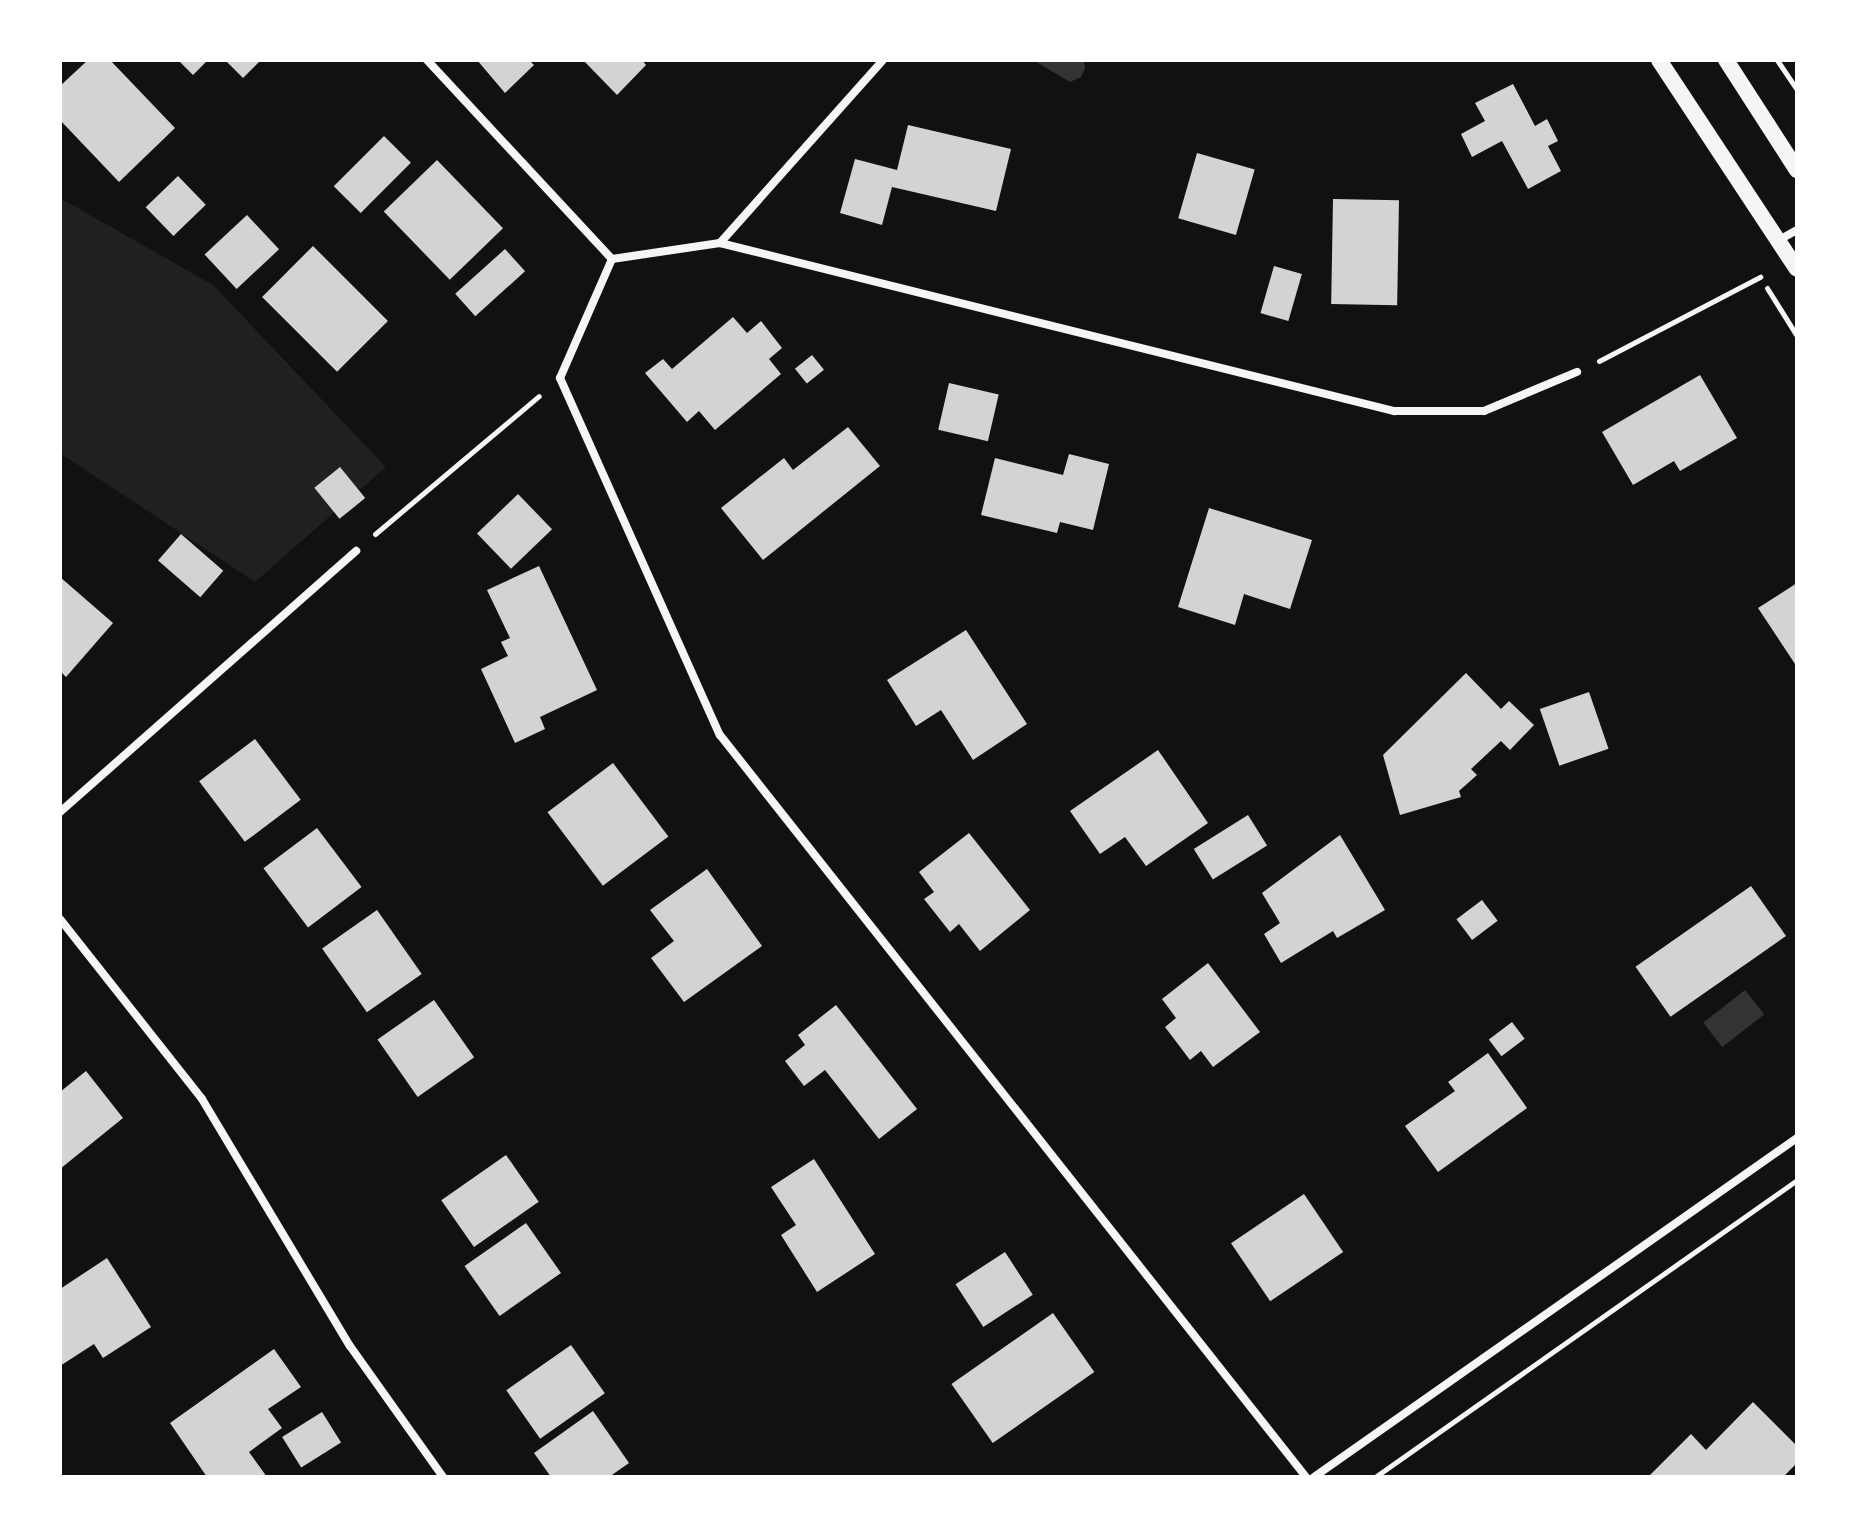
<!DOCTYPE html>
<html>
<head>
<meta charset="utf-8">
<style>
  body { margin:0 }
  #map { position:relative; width:1857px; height:1537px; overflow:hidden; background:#111; font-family:"Nunito Sans",sans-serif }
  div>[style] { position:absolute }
  .green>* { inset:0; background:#202020 }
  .water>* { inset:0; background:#333; transform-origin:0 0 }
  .building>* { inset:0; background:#d3d3d3; transform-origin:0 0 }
  .path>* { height:5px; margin:-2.5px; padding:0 2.5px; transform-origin:2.5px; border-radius:2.5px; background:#f5f5f5 }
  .minor>* { height:8px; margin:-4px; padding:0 4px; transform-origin:4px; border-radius:4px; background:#f5f5f5 }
  .secondary>* { height:16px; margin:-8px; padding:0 8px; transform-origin:8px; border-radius:8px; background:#f5f5f5 }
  span { translate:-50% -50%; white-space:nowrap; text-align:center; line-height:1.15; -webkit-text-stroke:6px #fff; paint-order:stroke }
  .frame { position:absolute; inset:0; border:62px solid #fff; pointer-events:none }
</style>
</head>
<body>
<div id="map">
  <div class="green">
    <div style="clip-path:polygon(60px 198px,213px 285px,386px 467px,255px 582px,60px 453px)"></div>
  </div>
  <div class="water">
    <div style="clip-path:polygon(1033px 60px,1084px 60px,1085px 68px,1081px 77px,1070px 82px)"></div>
    <div style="left:1745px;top:990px;width:31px;height:53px;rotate:52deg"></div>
  </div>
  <div class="building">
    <div style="clip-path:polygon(88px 60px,110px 60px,175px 128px,119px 182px,60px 120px,60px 86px)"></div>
    <div style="clip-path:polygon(178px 60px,208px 60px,193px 75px)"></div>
    <div style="clip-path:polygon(225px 60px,261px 60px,243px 78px)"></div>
    <div style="clip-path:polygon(477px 60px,529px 60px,534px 65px,505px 93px)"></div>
    <div style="clip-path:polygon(583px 60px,642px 60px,646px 65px,617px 95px)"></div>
    <div style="clip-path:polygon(1513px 84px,1535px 126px,1547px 119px,1558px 141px,1548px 146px,1561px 171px,1528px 189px,1502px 141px,1472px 157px,1461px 134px,1485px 121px,1475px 103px)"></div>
    <div style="clip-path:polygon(908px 125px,1011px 149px,996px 211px,892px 187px,882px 225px,840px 213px,855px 159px,897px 170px)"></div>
    <div style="left:384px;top:136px;width:38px;height:71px;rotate:45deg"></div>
    <div style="left:1197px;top:153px;width:60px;height:68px;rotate:16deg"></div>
    <div style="left:437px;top:160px;width:95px;height:74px;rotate:46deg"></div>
    <div style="left:178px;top:176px;width:40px;height:45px;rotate:46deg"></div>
    <div style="left:1333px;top:199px;width:66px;height:105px;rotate:1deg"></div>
    <div style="left:247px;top:215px;width:47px;height:58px;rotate:47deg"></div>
    <div style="left:313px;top:246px;width:106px;height:72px;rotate:45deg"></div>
    <div style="left:505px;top:249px;width:30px;height:67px;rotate:48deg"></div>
    <div style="left:1274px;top:266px;width:29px;height:49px;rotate:16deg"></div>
    <div style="clip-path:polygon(733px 317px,747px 333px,761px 321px,782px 348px,769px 359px,781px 374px,715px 430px,699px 411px,687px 422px,645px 373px,663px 359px,672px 369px)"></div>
    <div style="left:812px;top:355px;width:19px;height:22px;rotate:51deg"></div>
    <div style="clip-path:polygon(1700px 375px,1737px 438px,1680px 471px,1674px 461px,1633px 485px,1602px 432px)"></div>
    <div style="left:949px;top:383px;width:51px;height:48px;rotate:13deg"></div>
    <div style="clip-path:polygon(848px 427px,880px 466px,763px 560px,721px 508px,784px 458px,793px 470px)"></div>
    <div style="clip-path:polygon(1069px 454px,1109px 464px,1093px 530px,1060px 522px,1057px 533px,981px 515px,995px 458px,1063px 475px)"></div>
    <div style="left:340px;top:467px;width:40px;height:33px;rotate:51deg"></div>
    <div style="left:518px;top:494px;width:49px;height:57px;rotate:46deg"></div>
    <div style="clip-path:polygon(1209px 508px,1312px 540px,1290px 609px,1244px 594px,1235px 625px,1178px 607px)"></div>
    <div style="left:181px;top:534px;width:56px;height:35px;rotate:41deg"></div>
    <div style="clip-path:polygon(539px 566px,597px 690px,540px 717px,545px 729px,515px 743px,481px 669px,508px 656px,501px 642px,510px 638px,487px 590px)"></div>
    <div style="clip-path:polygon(60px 577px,113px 623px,66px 677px,60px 671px)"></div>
    <div style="clip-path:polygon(1797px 583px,1797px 667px,1758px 608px)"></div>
    <div style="clip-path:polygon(966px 630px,1027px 724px,973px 760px,941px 710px,916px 726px,887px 680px)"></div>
    <div style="clip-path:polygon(1466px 673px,1501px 709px,1509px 701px,1534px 725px,1510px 750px,1501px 741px,1471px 769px,1477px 775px,1459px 791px,1461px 797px,1400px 815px,1383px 755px)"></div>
    <div style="left:1589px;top:692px;width:60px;height:52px;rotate:71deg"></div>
    <div style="left:255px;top:739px;width:76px;height:70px;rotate:53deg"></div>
    <div style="clip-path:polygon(1158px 750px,1208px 823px,1146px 866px,1125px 837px,1100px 854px,1070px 811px)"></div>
    <div style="left:613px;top:763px;width:92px;height:82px;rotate:53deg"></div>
    <div style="left:1248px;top:815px;width:36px;height:64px;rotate:58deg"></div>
    <div style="left:317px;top:828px;width:74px;height:67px;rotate:53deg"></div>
    <div style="clip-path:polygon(969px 833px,1030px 910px,980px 951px,959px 924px,950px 932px,924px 899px,934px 892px,919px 872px)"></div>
    <div style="clip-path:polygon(1340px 835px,1385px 910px,1337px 938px,1333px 931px,1281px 963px,1264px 934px,1280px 923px,1262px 893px)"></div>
    <div style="clip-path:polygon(707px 869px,762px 946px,684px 1002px,651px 958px,674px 941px,650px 910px)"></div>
    <div style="left:1751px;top:886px;width:61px;height:141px;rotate:55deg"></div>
    <div style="left:1482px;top:900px;width:26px;height:32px;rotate:53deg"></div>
    <div style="left:377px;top:910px;width:78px;height:67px;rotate:55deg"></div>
    <div style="clip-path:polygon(1208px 963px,1260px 1032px,1213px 1067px,1201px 1051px,1190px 1060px,1165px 1027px,1176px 1018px,1162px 999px)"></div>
    <div style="left:434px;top:1000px;width:70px;height:69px;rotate:55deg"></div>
    <div style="clip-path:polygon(836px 1005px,917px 1109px,879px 1139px,825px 1070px,804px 1086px,785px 1061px,805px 1045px,798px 1035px)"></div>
    <div style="left:1512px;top:1022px;width:21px;height:29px;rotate:53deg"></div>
    <div style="clip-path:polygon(1488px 1053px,1527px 1108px,1438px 1172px,1405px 1126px,1455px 1091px,1448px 1082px)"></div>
    <div style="clip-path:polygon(86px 1071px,123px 1118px,60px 1169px,60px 1092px)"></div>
    <div style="left:506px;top:1155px;width:57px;height:79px;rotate:55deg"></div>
    <div style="clip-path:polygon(814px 1159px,875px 1254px,817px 1292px,781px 1235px,796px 1225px,771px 1187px)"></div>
    <div style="left:1304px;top:1194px;width:70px;height:88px;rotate:56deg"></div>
    <div style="left:526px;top:1223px;width:61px;height:75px;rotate:55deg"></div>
    <div style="left:1005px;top:1252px;width:51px;height:59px;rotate:57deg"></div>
    <div style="clip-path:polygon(107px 1258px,151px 1327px,103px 1358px,94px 1344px,60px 1366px,60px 1289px)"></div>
    <div style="left:1053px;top:1313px;width:72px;height:124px;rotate:55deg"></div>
    <div style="left:571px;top:1345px;width:59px;height:79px;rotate:55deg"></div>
    <div style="clip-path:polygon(274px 1349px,301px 1387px,268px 1409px,282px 1428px,249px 1452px,267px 1477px,207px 1477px,170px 1423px)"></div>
    <div style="clip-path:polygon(1753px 1402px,1797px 1446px,1797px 1463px,1783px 1477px,1648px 1477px,1691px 1434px,1706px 1450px)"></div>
    <div style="clip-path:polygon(593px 1411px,629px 1463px,609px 1477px,551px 1477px,534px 1453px)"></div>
    <div style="left:322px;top:1412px;width:36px;height:47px;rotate:58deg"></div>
  </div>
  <div class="path">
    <div style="left:1777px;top:60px;width:36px;rotate:56deg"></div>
    <div style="left:1767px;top:288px;width:57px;rotate:58deg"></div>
    <div style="left:1599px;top:361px;width:182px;rotate:-27.6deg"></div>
    <div style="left:375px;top:534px;width:214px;rotate:-40.1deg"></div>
    <div style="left:1375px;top:1477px;width:516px;rotate:-35.14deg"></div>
  </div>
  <div class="minor">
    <div style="left:427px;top:60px;width:272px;rotate:47.1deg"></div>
    <div style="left:612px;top:259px;width:109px;rotate:-8.4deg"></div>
    <div style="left:720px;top:243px;width:695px;rotate:14deg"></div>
    <div style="left:1394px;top:411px;width:90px"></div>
    <div style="left:1484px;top:411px;width:101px;rotate:-22.8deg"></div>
    <div style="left:1779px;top:240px;width:21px;rotate:-29deg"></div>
    <div style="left:720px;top:243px;width:245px;rotate:-48.3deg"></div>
    <div style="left:612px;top:259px;width:130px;rotate:113.6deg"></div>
    <div style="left:560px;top:378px;width:391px;rotate:65.9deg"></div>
    <div style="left:720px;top:735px;width:945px;rotate:51.7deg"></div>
    <div style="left:60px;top:812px;width:395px;rotate:-41.4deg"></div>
    <div style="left:60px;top:919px;width:229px;rotate:51.7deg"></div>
    <div style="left:202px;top:1099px;width:288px;rotate:59.1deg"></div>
    <div style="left:350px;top:1346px;width:161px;rotate:54.6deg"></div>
    <div style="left:1314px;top:1477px;width:590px;rotate:-35.06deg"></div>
  </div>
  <div class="secondary">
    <div style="left:1659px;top:60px;width:250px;rotate:56.6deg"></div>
    <div style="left:1726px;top:60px;width:131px;rotate:57.2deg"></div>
  </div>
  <div class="frame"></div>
</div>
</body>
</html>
